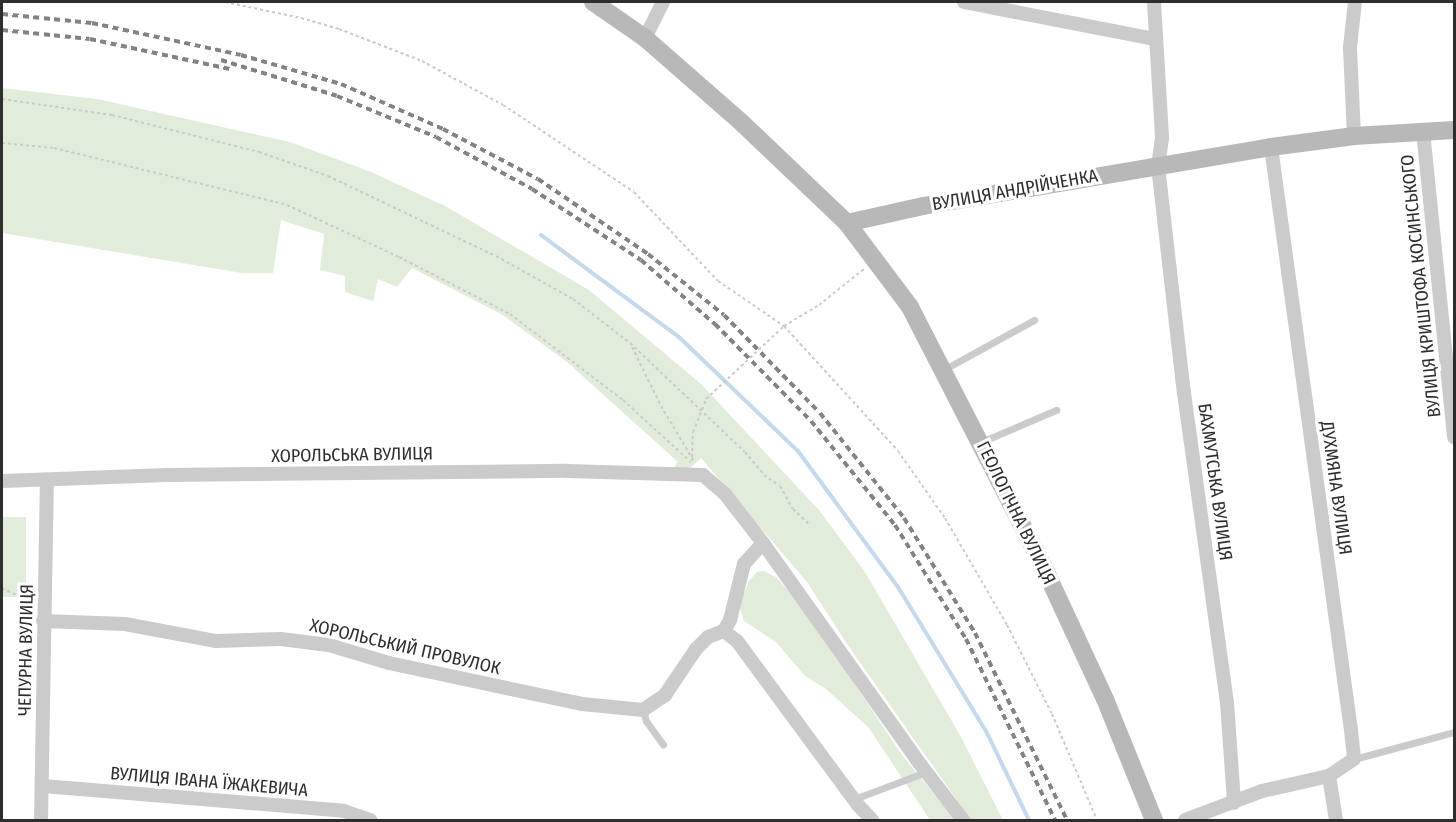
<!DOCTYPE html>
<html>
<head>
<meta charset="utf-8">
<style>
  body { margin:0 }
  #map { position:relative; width:1456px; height:822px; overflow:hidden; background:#fff; font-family:"Fira Sans Condensed",sans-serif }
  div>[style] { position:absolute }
  .green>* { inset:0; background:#e2ecda; transform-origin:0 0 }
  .stream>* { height:4px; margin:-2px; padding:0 2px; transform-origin:2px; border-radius:2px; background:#c5d9ed }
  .path>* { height:2px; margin-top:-1px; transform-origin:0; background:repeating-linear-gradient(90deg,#cbcbcb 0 3px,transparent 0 6px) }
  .lane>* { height:7px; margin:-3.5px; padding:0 3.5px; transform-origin:3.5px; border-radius:3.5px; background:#cbcbcb }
  .street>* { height:14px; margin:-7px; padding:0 7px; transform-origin:7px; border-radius:7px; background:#cbcbcb }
  .secondary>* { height:18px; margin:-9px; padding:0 9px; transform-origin:9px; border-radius:9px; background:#b8b8b8 }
  .rail>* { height:4px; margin-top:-2px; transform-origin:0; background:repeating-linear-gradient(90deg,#838383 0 6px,transparent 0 10.5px) }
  span { translate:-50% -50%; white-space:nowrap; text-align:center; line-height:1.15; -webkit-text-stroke:6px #fff; paint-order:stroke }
  .street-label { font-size:18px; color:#2e2e2e }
  .frame { position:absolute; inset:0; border:3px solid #2e2e2e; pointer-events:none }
</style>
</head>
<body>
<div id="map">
  <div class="green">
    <div style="clip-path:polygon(2px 88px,97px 99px,290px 142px,371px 172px,445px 206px,589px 290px,701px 384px,819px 510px,865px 572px,961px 737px,1003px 820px,971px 820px,847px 644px,807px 582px,701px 458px,686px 472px,672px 470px,678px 462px,567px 362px,503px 315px,412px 268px,397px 287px,378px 279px,373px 301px,345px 292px,345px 276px,320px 270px,324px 234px,281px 220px,273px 273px,242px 273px,2px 233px)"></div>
    <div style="left:2px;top:517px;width:24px;height:80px"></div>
    <div style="clip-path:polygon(764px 571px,776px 577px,803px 607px,902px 755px,955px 820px,930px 820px,868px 727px,826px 689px,805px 676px,776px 642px,744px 621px,739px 605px,749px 581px,757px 572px)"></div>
  </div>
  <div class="stream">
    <div style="left:541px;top:235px;width:173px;rotate:36.5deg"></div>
    <div style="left:680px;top:338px;width:163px;rotate:43.8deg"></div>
    <div style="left:798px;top:451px;width:169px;rotate:53.7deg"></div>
    <div style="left:898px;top:587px;width:169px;rotate:58.6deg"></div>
    <div style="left:986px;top:731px;width:99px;rotate:64.2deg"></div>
  </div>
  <div class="path">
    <div style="left:225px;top:2px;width:78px;rotate:11.9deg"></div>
    <div style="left:301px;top:18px;width:40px;rotate:16deg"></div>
    <div style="left:339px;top:29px;width:89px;rotate:21.1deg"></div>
    <div style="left:422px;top:61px;width:92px;rotate:28.5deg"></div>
    <div style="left:503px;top:105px;width:157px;rotate:33.6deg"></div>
    <div style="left:634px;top:192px;width:122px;rotate:46.7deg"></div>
    <div style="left:718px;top:281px;width:80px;rotate:34.3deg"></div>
    <div style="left:784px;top:326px;width:41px;rotate:-31deg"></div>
    <div style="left:819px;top:305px;width:58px;rotate:-38.7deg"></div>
    <div style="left:2px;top:99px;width:111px;rotate:8.3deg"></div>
    <div style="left:112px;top:115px;width:152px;rotate:14.1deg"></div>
    <div style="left:259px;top:152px;width:73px;rotate:19.2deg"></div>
    <div style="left:328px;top:176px;width:186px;rotate:25.5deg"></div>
    <div style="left:496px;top:256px;width:88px;rotate:29.2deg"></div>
    <div style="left:573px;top:299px;width:72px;rotate:37.7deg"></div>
    <div style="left:630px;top:343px;width:158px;rotate:43.5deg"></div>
    <div style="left:745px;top:452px;width:30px;rotate:50deg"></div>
    <div style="left:764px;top:475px;width:19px;rotate:35deg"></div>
    <div style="left:780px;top:486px;width:26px;rotate:61deg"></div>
    <div style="left:793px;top:509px;width:23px;rotate:43deg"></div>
    <div style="left:2px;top:143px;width:52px;rotate:5.5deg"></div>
    <div style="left:54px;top:148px;width:240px;rotate:13.7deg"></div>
    <div style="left:287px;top:205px;width:123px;rotate:24.9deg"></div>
    <div style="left:399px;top:257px;width:125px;rotate:27.2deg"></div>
    <div style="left:510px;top:314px;width:142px;rotate:37.3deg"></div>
    <div style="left:623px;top:400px;width:92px;rotate:42.4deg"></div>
    <div style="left:632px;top:347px;width:66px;rotate:63.8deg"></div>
    <div style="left:661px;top:406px;width:66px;rotate:59.2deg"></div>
    <div style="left:692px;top:457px;width:25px;rotate:-88deg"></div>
    <div style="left:693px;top:432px;width:35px;rotate:-68deg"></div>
    <div style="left:706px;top:399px;width:107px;rotate:-43.1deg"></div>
    <div style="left:784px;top:326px;width:169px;rotate:47.6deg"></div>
    <div style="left:898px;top:451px;width:82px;rotate:55deg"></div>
    <div style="left:945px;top:518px;width:124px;rotate:59.9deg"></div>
    <div style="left:1007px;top:625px;width:100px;rotate:63.2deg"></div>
    <div style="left:1052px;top:714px;width:115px;rotate:67deg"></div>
    <div style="left:2px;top:588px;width:32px;rotate:26deg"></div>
  </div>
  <div class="lane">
    <div style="left:943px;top:370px;width:104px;rotate:-28.8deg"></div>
    <div style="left:981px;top:442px;width:82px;rotate:-23.1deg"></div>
    <div style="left:643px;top:710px;width:11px;rotate:75deg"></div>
    <div style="left:646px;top:721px;width:29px;rotate:54deg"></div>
    <div style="left:1354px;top:759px;width:104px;rotate:-15.1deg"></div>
    <div style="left:854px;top:799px;width:77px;rotate:-20.6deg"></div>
  </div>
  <div class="street">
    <div style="left:964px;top:2px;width:195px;rotate:11deg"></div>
    <div style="left:1154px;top:2px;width:136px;rotate:86.6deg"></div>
    <div style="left:1162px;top:138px;width:28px;rotate:98deg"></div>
    <div style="left:1158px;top:166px;width:228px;rotate:83.5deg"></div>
    <div style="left:1184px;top:393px;width:312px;rotate:82.1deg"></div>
    <div style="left:1227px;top:702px;width:101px;rotate:86deg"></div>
    <div style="left:645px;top:38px;width:40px;rotate:-63.4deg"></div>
    <div style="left:1423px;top:131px;width:308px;rotate:84.2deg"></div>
    <div style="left:1354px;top:136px;width:89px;rotate:-92.6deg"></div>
    <div style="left:1350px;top:47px;width:45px;rotate:-83.7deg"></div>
    <div style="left:1271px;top:147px;width:588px;rotate:82.19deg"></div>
    <div style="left:1351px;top:730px;width:29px;rotate:84deg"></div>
    <div style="left:1354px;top:759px;width:30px;rotate:146deg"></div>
    <div style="left:1329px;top:776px;width:45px;rotate:81deg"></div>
    <div style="left:2px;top:481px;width:165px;rotate:-2.1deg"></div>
    <div style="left:167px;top:475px;width:400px;rotate:-0.6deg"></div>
    <div style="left:567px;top:471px;width:136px;rotate:1.7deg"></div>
    <div style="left:703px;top:475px;width:29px;rotate:41deg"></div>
    <div style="left:725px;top:494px;width:62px;rotate:52.2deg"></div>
    <div style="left:763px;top:543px;width:266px;rotate:54.6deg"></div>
    <div style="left:917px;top:760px;width:76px;rotate:52.5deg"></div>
    <div style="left:43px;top:621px;width:82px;rotate:2.1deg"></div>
    <div style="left:125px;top:624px;width:93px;rotate:10.6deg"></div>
    <div style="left:216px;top:641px;width:65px;rotate:-1.8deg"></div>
    <div style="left:281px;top:639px;width:48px;rotate:7.1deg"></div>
    <div style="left:329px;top:645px;width:63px;rotate:16.7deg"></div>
    <div style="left:389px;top:663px;width:197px;rotate:12deg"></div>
    <div style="left:582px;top:704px;width:61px;rotate:5.6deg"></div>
    <div style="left:643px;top:710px;width:27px;rotate:-34deg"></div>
    <div style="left:665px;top:695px;width:55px;rotate:-56deg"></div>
    <div style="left:696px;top:649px;width:17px;rotate:-45deg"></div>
    <div style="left:708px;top:637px;width:17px;rotate:-21deg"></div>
    <div style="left:724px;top:631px;width:13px;rotate:-61deg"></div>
    <div style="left:730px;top:620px;width:58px;rotate:-76deg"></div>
    <div style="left:744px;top:564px;width:28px;rotate:-48deg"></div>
    <div style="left:724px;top:631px;width:16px;rotate:38deg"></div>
    <div style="left:737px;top:641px;width:204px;rotate:53.6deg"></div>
    <div style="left:858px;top:805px;width:21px;rotate:47deg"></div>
    <div style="left:43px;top:786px;width:302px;rotate:4.7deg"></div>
    <div style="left:344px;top:811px;width:28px;rotate:19deg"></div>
    <div style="left:41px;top:820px;width:339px;rotate:-89deg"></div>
    <div style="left:1185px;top:820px;width:82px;rotate:-20.6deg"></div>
    <div style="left:1262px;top:791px;width:69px;rotate:-12.6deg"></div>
  </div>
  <div class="secondary">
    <div style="left:593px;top:2px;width:63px;rotate:34.7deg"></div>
    <div style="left:645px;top:38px;width:129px;rotate:41.2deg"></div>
    <div style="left:742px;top:123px;width:145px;rotate:43.6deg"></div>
    <div style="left:847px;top:223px;width:105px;rotate:53.1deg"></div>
    <div style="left:910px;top:307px;width:298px;rotate:62.8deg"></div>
    <div style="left:1046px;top:572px;width:140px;rotate:65.1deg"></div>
    <div style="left:1105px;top:699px;width:131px;rotate:68deg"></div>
    <div style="left:847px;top:223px;width:78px;rotate:-12.6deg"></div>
    <div style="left:923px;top:206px;width:353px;rotate:-9.6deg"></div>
    <div style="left:1271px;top:147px;width:84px;rotate:-7.5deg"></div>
    <div style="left:1354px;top:136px;width:100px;rotate:-3.4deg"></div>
  </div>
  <div class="rail">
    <div style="left:2px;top:14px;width:90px;rotate:5.7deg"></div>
    <div style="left:92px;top:23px;width:152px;rotate:12.1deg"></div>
    <div style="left:241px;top:55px;width:104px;rotate:16.2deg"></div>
    <div style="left:341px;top:84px;width:111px;rotate:23.8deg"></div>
    <div style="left:443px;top:129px;width:107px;rotate:27.8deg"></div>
    <div style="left:538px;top:179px;width:133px;rotate:34.3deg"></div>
    <div style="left:648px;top:254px;width:97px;rotate:38.8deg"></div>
    <div style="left:724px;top:315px;width:137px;rotate:45.6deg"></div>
    <div style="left:820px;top:413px;width:134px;rotate:51.3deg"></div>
    <div style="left:904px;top:518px;width:135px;rotate:58.3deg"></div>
    <div style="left:975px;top:633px;width:208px;rotate:63.8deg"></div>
    <div style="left:2px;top:30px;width:88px;rotate:5.8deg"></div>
    <div style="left:90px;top:39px;width:143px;rotate:12.1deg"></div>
    <div style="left:221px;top:60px;width:121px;rotate:17.2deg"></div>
    <div style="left:337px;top:96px;width:107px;rotate:22.5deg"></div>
    <div style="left:436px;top:137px;width:109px;rotate:28.4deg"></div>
    <div style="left:532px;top:189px;width:130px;rotate:33.1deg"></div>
    <div style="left:641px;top:260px;width:98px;rotate:40.9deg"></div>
    <div style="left:715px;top:324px;width:136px;rotate:45.3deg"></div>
    <div style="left:811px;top:421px;width:134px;rotate:51.1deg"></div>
    <div style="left:895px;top:525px;width:134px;rotate:58.1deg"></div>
    <div style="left:966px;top:639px;width:202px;rotate:63.8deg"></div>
  </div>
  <div class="street-label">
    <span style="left:1015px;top:190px;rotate:-10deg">ВУЛИЦЯ АНДРІЙЧЕНКА</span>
    <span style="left:1421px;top:286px;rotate:-96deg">ВУЛИЦЯ КРИШТОФА КОСИНСЬКОГО</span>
    <span style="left:352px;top:455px;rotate:-1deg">ХОРОЛЬСЬКА ВУЛИЦЯ</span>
    <span style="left:1215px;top:482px;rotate:82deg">БАХМУТСЬКА ВУЛИЦЯ</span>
    <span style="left:1336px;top:488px;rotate:82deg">ДУХМЯНА ВУЛИЦЯ</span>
    <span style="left:1016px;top:513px;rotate:64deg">ГЕОЛОГІЧНА ВУЛИЦЯ</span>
    <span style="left:405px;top:647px;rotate:13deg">ХОРОЛЬСЬКИЙ ПРОВУЛОК</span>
    <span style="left:26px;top:650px;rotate:-89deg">ЧЕПУРНА ВУЛИЦЯ</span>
    <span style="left:209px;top:782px;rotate:5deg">ВУЛИЦЯ ІВАНА ЇЖАКЕВИЧА</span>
  </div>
  <div class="frame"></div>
</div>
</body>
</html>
